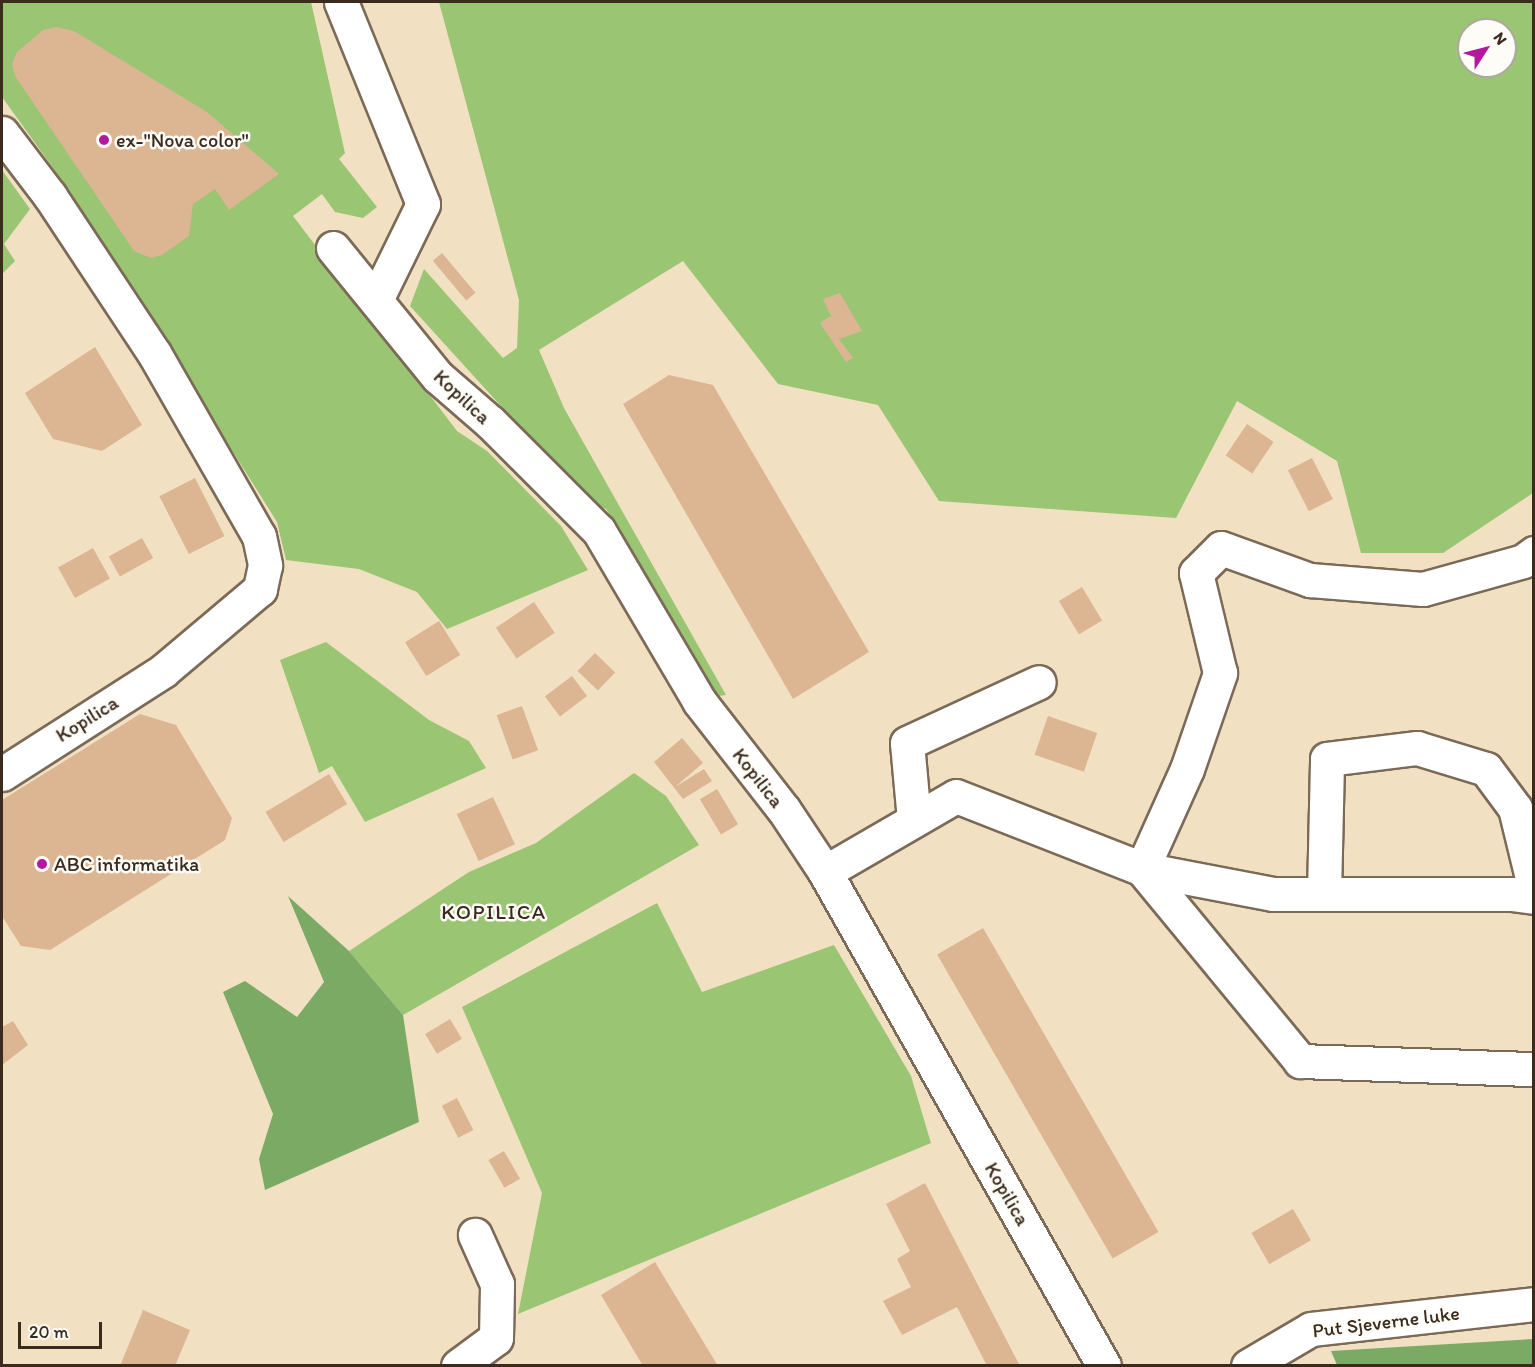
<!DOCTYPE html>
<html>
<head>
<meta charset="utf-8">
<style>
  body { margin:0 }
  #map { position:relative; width:1535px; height:1367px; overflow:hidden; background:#f2e0c2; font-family:Itim,sans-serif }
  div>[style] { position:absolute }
  .green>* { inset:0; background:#9ac572 }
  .forest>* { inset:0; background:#7baa64 }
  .building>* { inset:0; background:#dcb593; transform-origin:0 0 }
  .roads { filter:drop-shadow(2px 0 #7b6a57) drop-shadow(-2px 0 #7b6a57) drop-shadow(0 2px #7b6a57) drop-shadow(0 -2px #7b6a57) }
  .minor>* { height:33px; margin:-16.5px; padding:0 16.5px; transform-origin:16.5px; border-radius:16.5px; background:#fff }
  .dots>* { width:16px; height:16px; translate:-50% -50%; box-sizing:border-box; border:3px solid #fdfcf7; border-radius:50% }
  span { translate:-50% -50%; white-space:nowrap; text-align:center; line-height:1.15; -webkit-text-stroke:5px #fdfcf7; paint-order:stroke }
  .poi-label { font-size:20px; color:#3b2a1e }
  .left { translate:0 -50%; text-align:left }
  .street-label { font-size:20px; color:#3b2a1e }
  .neighbourhood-label { font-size:21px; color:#3b2a1e; letter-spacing:1.5px }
  .frame { position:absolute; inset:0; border:3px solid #3b2a1e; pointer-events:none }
  .north { position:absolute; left:1457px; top:18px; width:60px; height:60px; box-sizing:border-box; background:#fdfcf7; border:2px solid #afa8a0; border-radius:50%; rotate:54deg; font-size:16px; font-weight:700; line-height:24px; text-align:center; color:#3b2a1e }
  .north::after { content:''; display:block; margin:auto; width:21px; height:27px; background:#b5179e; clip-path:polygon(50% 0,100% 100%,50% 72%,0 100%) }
  .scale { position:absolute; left:18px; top:1322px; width:84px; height:27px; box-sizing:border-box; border:3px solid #3b2a1e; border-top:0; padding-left:8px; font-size:18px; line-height:21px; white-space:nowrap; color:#3b2a1e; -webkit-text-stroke:4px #fdfcf7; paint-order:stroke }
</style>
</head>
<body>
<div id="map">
  <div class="green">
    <div style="clip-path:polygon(2px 2px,311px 2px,345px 153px,339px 159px,377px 207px,363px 218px,335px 212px,322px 194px,293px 216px,457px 431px,487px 451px,561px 526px,588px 570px,447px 629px,417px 592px,359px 569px,286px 560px,277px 522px,71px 193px,2px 97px)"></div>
    <div style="clip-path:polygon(evenodd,439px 2px,1533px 2px,1533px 493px,1443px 553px,1361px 553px,1337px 461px,1237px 401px,1176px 518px,939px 501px,878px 405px,778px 384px,683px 261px,539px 350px,564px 408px,726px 695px,718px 696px,606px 509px,589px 503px,410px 306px,424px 269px,503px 358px,517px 348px,519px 300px,439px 2px,1469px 30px,1505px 30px,1505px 66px,1469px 66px,1469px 30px)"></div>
    <div style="clip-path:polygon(2px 170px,30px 209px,4px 244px,15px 261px,2px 274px)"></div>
    <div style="clip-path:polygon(326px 642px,429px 720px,469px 741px,486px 768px,365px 822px,332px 766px,319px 773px,280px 660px)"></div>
    <div style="clip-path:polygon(634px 773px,666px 796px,699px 845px,403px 1015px,349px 951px,469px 872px,536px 843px)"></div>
    <div style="clip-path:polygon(657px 903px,702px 992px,834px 945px,911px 1076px,931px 1143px,518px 1314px,542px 1193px,462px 1007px)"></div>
  </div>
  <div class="forest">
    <div style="clip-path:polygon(288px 896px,349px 951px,403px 1015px,419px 1122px,265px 1190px,259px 1159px,273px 1114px,223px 992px,245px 981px,297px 1017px,324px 982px)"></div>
    <div style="clip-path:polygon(1533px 1339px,1533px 1365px,1337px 1365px,1331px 1351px)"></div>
  </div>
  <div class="building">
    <div style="clip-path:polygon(57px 27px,74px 31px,207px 112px,279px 174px,229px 210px,215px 189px,193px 204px,189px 236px,162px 255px,151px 258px,134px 251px,15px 76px,12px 64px,17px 52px,43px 30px)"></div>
    <div style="left:442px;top:253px;width:52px;height:12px;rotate:50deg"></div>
    <div style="clip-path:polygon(840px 293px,862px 331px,839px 339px,853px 358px,846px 362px,820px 323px,831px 316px,823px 299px)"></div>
    <div style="clip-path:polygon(95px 347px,142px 425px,102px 451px,53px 439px,25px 393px)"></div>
    <div style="clip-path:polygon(669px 375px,713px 385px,869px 652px,793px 699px,623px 404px)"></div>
    <div style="left:1247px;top:424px;width:32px;height:38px;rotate:34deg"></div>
    <div style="left:1312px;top:458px;width:46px;height:27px;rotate:63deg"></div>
    <div style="left:195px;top:478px;width:65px;height:40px;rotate:63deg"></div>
    <div style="left:142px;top:538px;width:23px;height:38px;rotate:61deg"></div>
    <div style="left:93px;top:548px;width:35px;height:40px;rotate:61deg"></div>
    <div style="left:1082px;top:587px;width:39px;height:27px;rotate:59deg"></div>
    <div style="left:534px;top:602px;width:37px;height:46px;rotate:56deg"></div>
    <div style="left:439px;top:621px;width:40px;height:40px;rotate:58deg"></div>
    <div style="left:595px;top:653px;width:28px;height:25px;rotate:44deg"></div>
    <div style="left:572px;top:676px;width:25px;height:34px;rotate:53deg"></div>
    <div style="left:522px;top:706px;width:47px;height:27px;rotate:70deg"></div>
    <div style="clip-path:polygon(140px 714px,176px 725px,232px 818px,225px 840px,50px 950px,21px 946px,2px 916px,2px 800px)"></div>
    <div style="left:1048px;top:716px;width:52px;height:41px;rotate:19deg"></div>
    <div style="clip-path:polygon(682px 738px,703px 763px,675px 787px,704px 769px,712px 781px,683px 799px,654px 762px)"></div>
    <div style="left:329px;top:774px;width:35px;height:74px;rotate:59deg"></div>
    <div style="left:717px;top:789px;width:41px;height:20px;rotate:59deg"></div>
    <div style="left:493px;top:797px;width:52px;height:40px;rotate:65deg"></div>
    <div style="left:983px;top:928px;width:351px;height:53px;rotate:60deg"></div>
    <div style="left:450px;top:1019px;width:23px;height:29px;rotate:59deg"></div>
    <div style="clip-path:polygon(13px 1021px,28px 1045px,2px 1065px,2px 1027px)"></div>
    <div style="left:457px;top:1098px;width:36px;height:17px;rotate:63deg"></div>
    <div style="left:504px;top:1151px;width:32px;height:18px;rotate:60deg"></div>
    <div style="clip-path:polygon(925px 1183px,1020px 1366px,987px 1366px,957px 1307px,902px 1335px,883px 1301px,911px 1287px,897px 1259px,910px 1251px,886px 1204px)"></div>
    <div style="left:1293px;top:1209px;width:36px;height:48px;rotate:60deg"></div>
    <div style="clip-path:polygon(655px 1262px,718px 1366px,643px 1366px,601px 1295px)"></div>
    <div style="clip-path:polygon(143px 1310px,190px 1330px,175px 1366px,120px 1366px)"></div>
  </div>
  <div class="roads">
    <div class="minor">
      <div style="left:341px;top:2px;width:218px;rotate:67.9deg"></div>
      <div style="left:423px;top:204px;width:107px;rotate:116.1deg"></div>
      <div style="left:2px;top:133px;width:79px;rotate:52.7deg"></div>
      <div style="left:50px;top:196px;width:188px;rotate:56.5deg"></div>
      <div style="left:154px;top:353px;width:211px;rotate:60.2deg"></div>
      <div style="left:259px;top:536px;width:30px;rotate:78deg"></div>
      <div style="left:265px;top:565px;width:25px;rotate:102deg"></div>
      <div style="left:260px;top:589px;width:127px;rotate:139.8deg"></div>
      <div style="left:163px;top:671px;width:191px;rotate:147.4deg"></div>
      <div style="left:333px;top:248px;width:166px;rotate:50.9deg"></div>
      <div style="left:438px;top:377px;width:69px;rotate:40.9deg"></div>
      <div style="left:490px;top:422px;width:154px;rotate:45deg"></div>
      <div style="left:599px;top:531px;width:197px;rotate:59.5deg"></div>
      <div style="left:699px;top:701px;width:138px;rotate:52.1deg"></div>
      <div style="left:784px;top:810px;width:74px;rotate:56.5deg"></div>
      <div style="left:825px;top:872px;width:567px;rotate:60.54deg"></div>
      <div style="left:914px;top:820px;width:77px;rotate:-95.2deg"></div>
      <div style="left:907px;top:743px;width:145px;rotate:-24.8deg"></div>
      <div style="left:825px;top:872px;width:151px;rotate:-30.1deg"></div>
      <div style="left:956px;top:796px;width:200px;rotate:21.4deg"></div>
      <div style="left:1142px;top:869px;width:110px;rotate:-65.8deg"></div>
      <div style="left:1187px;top:769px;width:102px;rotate:-71deg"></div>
      <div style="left:1220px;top:673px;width:103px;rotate:-103.5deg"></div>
      <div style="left:1196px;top:573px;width:35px;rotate:-45deg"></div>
      <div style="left:1221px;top:548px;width:95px;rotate:19.8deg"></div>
      <div style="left:1310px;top:580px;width:113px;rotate:4.6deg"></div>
      <div style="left:1423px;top:589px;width:104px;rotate:-15.6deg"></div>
      <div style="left:1523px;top:561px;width:14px;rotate:-36deg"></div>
      <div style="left:1324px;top:894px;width:135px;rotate:-88.7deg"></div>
      <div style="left:1327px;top:759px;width:91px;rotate:-7deg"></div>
      <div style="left:1417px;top:748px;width:72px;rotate:16.9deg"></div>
      <div style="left:1486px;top:769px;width:49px;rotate:53.4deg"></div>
      <div style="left:1515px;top:808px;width:80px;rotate:76.3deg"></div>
      <div style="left:1534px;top:897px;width:21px;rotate:-172deg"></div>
      <div style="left:1513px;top:894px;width:240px;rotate:180deg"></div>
      <div style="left:1273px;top:894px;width:133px;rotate:-169.2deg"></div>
      <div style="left:1142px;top:869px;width:249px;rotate:50.5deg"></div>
      <div style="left:1300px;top:1061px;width:234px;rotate:2deg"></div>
      <div style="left:458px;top:1366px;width:47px;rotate:-36.4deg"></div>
      <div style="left:496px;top:1338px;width:54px;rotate:-88.9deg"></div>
      <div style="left:497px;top:1284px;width:54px;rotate:-114.2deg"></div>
      <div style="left:1248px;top:1366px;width:73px;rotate:-30.4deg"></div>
      <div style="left:1311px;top:1329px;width:224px;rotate:-6.4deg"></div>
    </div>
  </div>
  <div class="dots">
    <div style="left:104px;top:140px;background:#b5179e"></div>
    <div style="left:42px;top:864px;background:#b5179e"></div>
  </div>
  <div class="poi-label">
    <span class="left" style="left:116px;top:140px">ex-"Nova color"</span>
    <span class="left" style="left:54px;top:864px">ABC informatika</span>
  </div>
  <div class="street-label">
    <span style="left:462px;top:397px;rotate:43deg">Kopilica</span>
    <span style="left:87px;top:719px;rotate:-32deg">Kopilica</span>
    <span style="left:758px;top:778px;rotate:52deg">Kopilica</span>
    <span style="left:1007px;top:1194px;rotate:60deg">Kopilica</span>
    <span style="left:1386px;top:1322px;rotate:-7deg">Put Sjeverne luke</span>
  </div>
  <div class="neighbourhood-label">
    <span style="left:494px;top:912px">KOPILICA</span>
  </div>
  <div class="frame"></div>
  <div class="north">N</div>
  <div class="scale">20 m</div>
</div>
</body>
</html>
